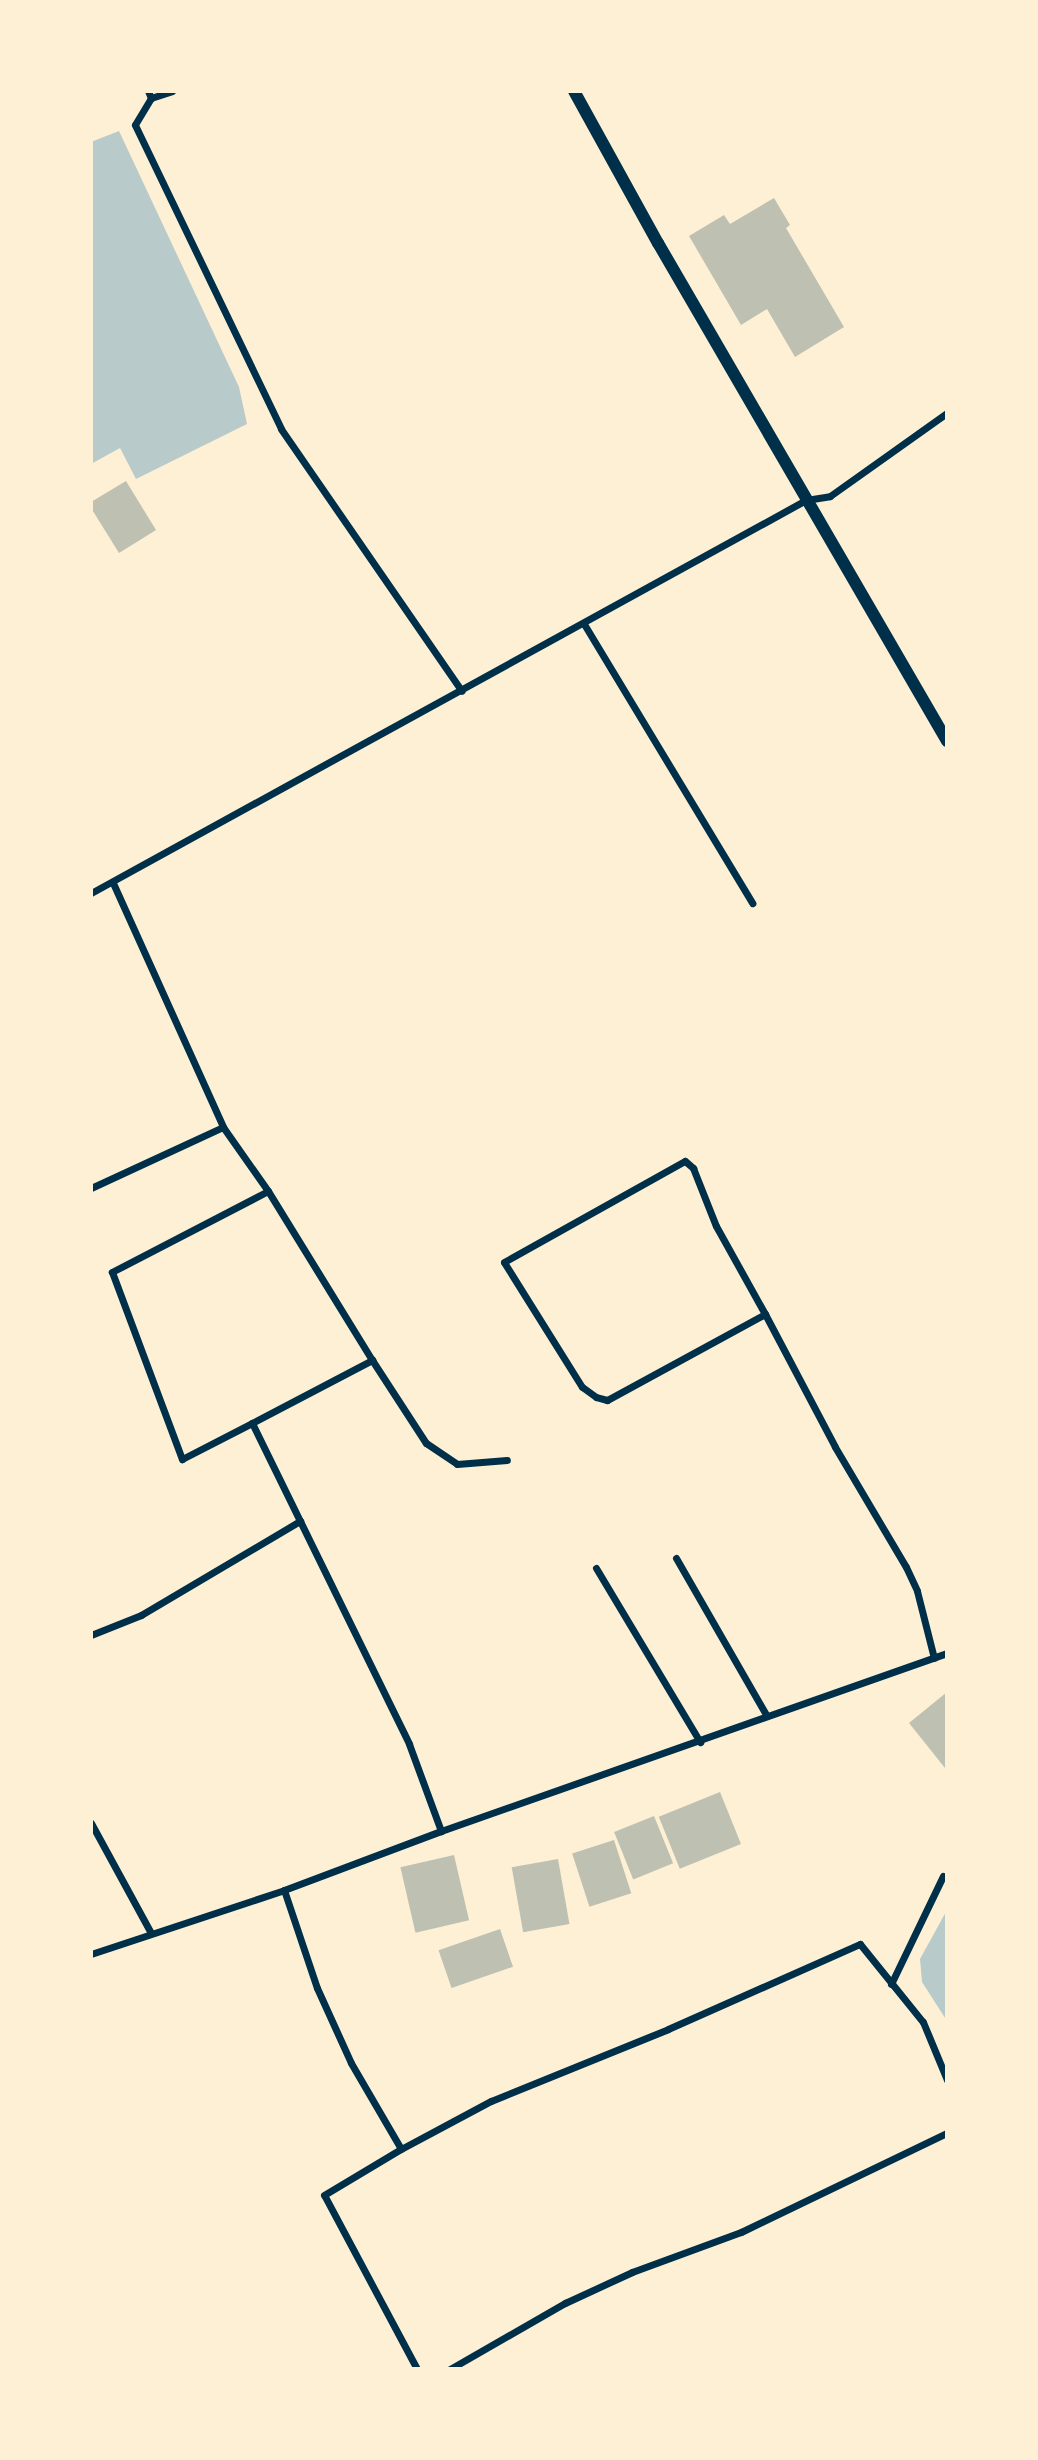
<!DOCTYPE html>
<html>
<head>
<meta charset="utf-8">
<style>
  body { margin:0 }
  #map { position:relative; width:1038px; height:2460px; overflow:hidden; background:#fdf0d5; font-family:Karla,sans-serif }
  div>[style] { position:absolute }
  .green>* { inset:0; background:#b9caca }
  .building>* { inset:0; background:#bec0b2; transform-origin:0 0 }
  .minor>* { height:7px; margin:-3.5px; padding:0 3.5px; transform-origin:3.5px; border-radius:3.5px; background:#003049 }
  .tertiary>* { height:12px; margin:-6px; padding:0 6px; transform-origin:6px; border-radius:6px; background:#003049 }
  span { translate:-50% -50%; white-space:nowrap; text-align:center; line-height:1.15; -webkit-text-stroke:7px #fdf0d5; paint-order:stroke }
  .frame { position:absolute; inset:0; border:93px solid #fdf0d5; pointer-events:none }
</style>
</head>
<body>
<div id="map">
  <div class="green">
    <div style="clip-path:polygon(119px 131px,239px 387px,247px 424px,136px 479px,120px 448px,91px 464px,91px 142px)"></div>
    <div style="clip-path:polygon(947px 1910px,947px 2021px,922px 1982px,920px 1959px)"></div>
  </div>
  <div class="building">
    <div style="clip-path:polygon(774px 198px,790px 225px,786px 228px,844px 327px,795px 357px,767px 309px,741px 325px,689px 236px,724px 215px,730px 224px)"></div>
    <div style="clip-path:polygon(126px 481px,156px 530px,119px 553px,91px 508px,91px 502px)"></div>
    <div style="clip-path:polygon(947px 1692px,947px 1767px,945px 1768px,909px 1723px)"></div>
    <div style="left:720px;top:1792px;width:56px;height:66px;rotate:68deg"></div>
    <div style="left:654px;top:1816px;width:51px;height:43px;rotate:68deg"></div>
    <div style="left:614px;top:1840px;width:56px;height:44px;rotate:72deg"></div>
    <div style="left:454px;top:1855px;width:67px;height:55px;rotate:77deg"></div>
    <div style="left:558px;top:1859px;width:66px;height:47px;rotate:80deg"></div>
    <div style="left:500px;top:1929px;width:40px;height:65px;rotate:71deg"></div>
  </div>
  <div class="minor">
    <div style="left:148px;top:91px;width:8px;rotate:67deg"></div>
    <div style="left:151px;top:98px;width:31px;rotate:121deg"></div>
    <div style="left:135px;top:125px;width:337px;rotate:64.3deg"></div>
    <div style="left:281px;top:429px;width:318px;rotate:55.4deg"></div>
    <div style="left:151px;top:98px;width:22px;rotate:-18deg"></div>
    <div style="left:584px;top:624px;width:326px;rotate:58.9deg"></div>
    <div style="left:113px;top:883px;width:268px;rotate:65.7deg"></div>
    <div style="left:223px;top:1127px;width:78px;rotate:54.9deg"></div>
    <div style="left:91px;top:893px;width:816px;rotate:-28.8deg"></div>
    <div style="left:806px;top:500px;width:24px;rotate:-9deg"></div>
    <div style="left:830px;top:496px;width:143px;rotate:-35.4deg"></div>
    <div style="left:91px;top:1188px;width:145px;rotate:-24.8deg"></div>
    <div style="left:765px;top:1314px;width:180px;rotate:151.4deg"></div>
    <div style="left:607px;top:1400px;width:11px;rotate:-165deg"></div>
    <div style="left:596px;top:1397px;width:17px;rotate:-144deg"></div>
    <div style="left:582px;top:1387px;width:147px;rotate:-122deg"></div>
    <div style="left:504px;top:1262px;width:207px;rotate:-29.2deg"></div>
    <div style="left:685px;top:1161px;width:11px;rotate:41deg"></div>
    <div style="left:693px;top:1168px;width:62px;rotate:68.4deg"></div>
    <div style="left:716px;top:1226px;width:101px;rotate:60.9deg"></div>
    <div style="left:765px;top:1314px;width:150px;rotate:62.2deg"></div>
    <div style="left:835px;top:1447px;width:139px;rotate:59.4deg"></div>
    <div style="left:906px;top:1567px;width:26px;rotate:65deg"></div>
    <div style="left:917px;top:1591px;width:69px;rotate:75.8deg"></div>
    <div style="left:372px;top:1360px;width:99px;rotate:57deg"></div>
    <div style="left:426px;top:1443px;width:37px;rotate:34deg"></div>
    <div style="left:457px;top:1464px;width:50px;rotate:-4.6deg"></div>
    <div style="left:252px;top:1423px;width:136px;rotate:-27.7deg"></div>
    <div style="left:372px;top:1360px;width:198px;rotate:-121.6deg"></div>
    <div style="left:268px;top:1191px;width:176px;rotate:152.6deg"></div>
    <div style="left:112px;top:1272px;width:200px;rotate:69.5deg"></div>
    <div style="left:182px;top:1459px;width:79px;rotate:-27.2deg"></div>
    <div style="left:252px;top:1423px;width:357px;rotate:63.9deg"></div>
    <div style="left:409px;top:1744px;width:93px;rotate:69.8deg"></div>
    <div style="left:676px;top:1558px;width:182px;rotate:60.1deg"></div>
    <div style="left:596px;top:1568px;width:203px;rotate:59.1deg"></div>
    <div style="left:91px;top:1635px;width:54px;rotate:-21.8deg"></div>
    <div style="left:141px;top:1615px;width:185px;rotate:-30.6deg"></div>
    <div style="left:91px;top:1823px;width:125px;rotate:61.4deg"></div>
    <div style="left:284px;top:1890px;width:103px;rotate:71.4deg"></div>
    <div style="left:317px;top:1988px;width:82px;rotate:65.6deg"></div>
    <div style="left:351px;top:2063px;width:99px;rotate:59.8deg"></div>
    <div style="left:91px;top:1954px;width:203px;rotate:-18.3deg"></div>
    <div style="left:284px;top:1890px;width:168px;rotate:-20.6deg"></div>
    <div style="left:441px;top:1831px;width:536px;rotate:-19.38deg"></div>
    <div style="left:891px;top:1984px;width:120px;rotate:-64.3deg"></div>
    <div style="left:417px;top:2369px;width:197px;rotate:-118.1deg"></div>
    <div style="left:324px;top:2195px;width:90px;rotate:-30.9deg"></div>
    <div style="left:401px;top:2149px;width:102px;rotate:-28.1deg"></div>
    <div style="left:491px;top:2101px;width:191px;rotate:-22.1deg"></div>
    <div style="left:668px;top:2029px;width:210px;rotate:-23.9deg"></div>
    <div style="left:860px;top:1944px;width:100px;rotate:51.1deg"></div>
    <div style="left:923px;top:2022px;width:63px;rotate:67.5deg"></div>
    <div style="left:450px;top:2369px;width:133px;rotate:-29.9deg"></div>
    <div style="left:565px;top:2303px;width:74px;rotate:-24.8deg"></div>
    <div style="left:632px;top:2272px;width:116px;rotate:-20.2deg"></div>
    <div style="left:741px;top:2232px;width:229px;rotate:-25.7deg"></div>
  </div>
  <div class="tertiary">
    <div style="left:574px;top:91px;width:174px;rotate:61.1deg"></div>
    <div style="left:658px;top:243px;width:576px;rotate:59.87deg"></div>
  </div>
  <div class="frame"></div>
</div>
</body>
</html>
